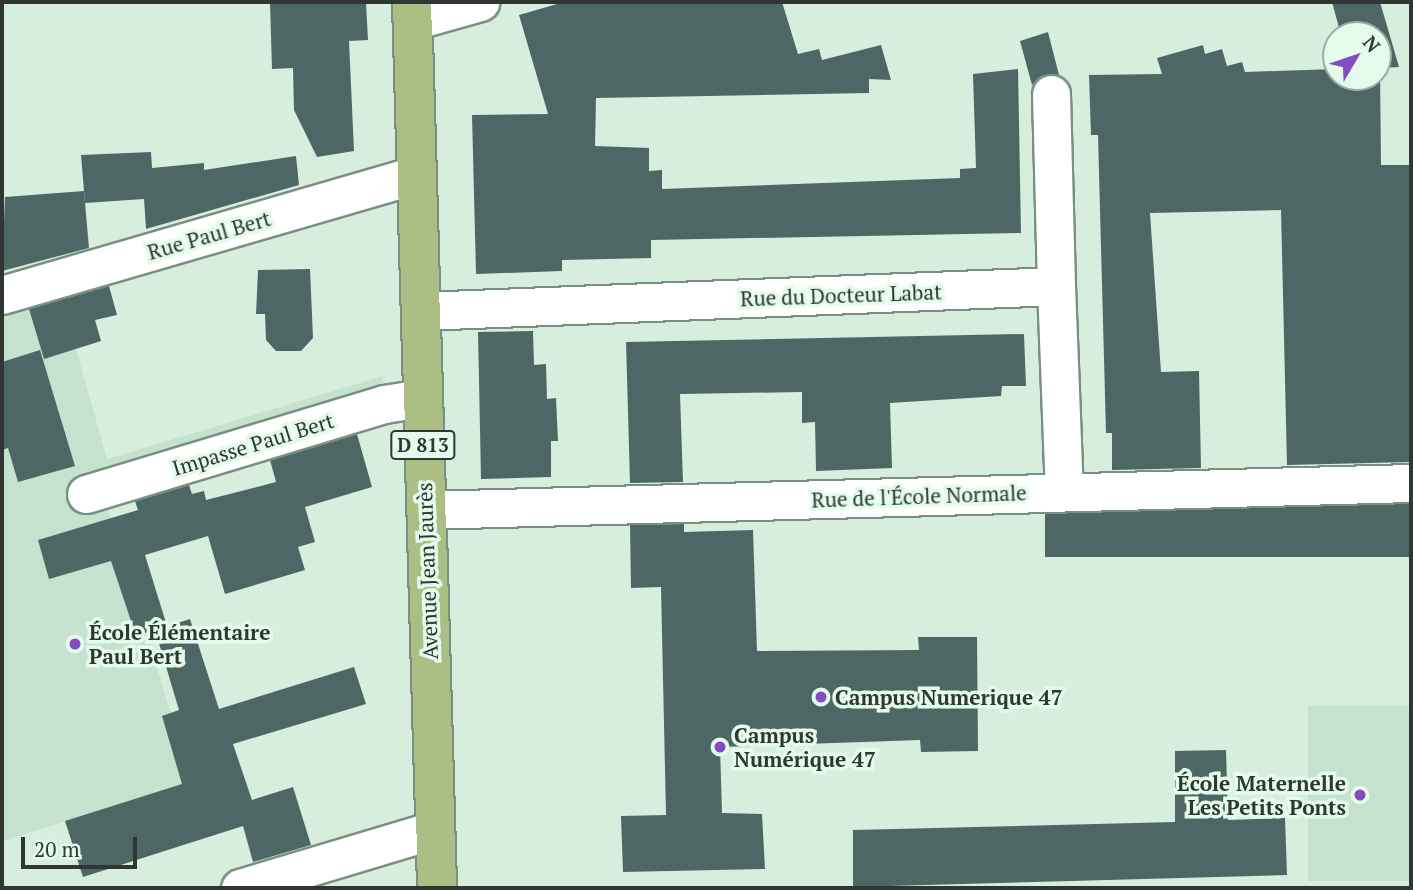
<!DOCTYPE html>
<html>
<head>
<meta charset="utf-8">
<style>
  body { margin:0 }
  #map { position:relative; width:1413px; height:890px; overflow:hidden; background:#d7eede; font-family:"PT Serif",serif }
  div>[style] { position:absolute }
  .built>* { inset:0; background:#c5e2ce; transform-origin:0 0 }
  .building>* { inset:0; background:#4d6864; transform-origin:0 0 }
  .roads { filter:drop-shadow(2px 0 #7a8f81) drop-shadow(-2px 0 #7a8f81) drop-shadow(0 2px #7a8f81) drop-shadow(0 -2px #7a8f81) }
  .minor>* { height:37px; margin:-18.5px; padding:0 18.5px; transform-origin:18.5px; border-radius:18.5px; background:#fff }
  .major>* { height:38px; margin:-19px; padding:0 19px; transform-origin:19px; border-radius:19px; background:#abbf85 }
  .dots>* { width:19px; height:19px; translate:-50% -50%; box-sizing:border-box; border:4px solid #e4fbec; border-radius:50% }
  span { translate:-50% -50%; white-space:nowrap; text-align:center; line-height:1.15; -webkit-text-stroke:7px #e4fbec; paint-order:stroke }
  .shield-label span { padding:2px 5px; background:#e4fbec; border:2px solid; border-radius:5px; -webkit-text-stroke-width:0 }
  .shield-label { font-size:19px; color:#2e3731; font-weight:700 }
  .street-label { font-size:21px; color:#2e3731 }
  .poi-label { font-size:21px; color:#2e3731; font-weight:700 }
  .left { translate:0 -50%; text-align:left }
  .right { translate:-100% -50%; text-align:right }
  .frame { position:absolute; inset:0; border:4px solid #2e3731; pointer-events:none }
  .north { position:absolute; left:1322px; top:21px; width:70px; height:70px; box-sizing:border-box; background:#e4fbec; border:2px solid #9bada1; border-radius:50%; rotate:51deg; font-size:19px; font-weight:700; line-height:28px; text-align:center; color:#2e3731 }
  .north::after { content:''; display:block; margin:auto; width:24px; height:32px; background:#864cc3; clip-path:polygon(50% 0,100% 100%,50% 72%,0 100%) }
  .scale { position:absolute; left:21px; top:837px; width:116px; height:32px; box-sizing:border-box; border:4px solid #2e3731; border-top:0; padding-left:9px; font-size:21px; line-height:24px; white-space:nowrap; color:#2e3731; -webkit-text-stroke:5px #e4fbec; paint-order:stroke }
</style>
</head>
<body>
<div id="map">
  <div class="built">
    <div style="clip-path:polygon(62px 299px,107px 459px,383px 376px,385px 422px,107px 506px,192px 782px,2px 841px,2px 317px)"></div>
    <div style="left:1411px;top:706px;width:175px;height:103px;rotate:90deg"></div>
  </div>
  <div class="building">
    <div style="clip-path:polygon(270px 2px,366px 2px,368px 40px,349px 41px,354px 151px,317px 157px,294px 110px,293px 68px,272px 69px)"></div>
    <div style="clip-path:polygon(564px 2px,782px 2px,798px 54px,819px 49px,822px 60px,881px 45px,891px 80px,869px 79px,869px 93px,596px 98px,595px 146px,649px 148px,649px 171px,662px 170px,662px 189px,960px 178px,960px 169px,976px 168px,973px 74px,1018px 69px,1021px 233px,651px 240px,651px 258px,562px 260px,562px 271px,476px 274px,472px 115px,548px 114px,519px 15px)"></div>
    <div style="clip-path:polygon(1332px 2px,1380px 2px,1399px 67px,1380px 68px,1381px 165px,1411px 165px,1411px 462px,1287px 465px,1281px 210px,1150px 213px,1161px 372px,1199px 371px,1201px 468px,1112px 470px,1112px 433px,1106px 433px,1098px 135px,1091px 135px,1089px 75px,1162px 74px,1157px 58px,1203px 45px,1205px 54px,1222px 49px,1227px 66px,1242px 62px,1245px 72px,1336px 69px,1336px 77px,1378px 77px,1378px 35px,1341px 35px)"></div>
    <div style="clip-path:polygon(1048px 32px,1059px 75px,1041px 76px,1032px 85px,1020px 41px)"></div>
    <div style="clip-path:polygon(151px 152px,152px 168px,204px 163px,204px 170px,296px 156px,299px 185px,146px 229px,144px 199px,85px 203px,81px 155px)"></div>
    <div style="clip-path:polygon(84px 191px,89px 248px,2px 271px,5px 197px)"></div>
    <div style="clip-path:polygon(310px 269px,313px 338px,301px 351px,276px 351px,266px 340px,265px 314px,256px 314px,258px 270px)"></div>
    <div style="clip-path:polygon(109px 286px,117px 315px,95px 320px,101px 341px,44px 359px,29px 309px)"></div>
    <div style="clip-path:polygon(533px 331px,534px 365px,546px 364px,547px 399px,556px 398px,558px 441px,551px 441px,551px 477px,481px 479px,478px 332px)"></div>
    <div style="clip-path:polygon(1024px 334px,1026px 386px,1002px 386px,1001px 396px,890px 403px,892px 468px,816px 471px,815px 422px,802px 423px,802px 392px,680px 394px,683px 482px,630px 483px,626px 342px)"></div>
    <div style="clip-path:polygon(40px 350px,75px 466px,18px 482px,8px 448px,2px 450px,2px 362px)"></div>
    <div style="clip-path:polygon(357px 434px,372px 487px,305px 507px,315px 542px,298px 547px,305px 570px,225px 594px,208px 536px,145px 555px,167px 626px,136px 636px,111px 561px,49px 579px,38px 540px,138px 510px,135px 501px,189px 485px,192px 494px,204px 491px,206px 500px,276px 482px,270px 460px)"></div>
    <div style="left:1411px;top:504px;width:53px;height:366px;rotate:90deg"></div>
    <div style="clip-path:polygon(684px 524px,684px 532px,753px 530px,757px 651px,919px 650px,918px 637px,977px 637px,978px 751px,921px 752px,920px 740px,720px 747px,722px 813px,762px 814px,765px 869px,623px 872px,621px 816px,666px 815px,661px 587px,631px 588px,630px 525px)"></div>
    <div style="clip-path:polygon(190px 619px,219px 709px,354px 667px,366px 704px,233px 744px,252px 800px,293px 787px,311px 845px,253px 862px,243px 826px,83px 877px,65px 821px,182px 784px,162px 716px,179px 710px,155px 630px)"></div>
    <div style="clip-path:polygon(1226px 750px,1228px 820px,1285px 818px,1287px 875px,853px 887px,853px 830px,1175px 822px,1175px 751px)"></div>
  </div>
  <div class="roads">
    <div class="minor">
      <div style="left:413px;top:21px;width:70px;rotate:-15.8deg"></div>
      <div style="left:1051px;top:94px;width:192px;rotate:88.5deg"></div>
      <div style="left:2px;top:295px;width:431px;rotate:-16.2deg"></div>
      <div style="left:421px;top:311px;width:635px;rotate:-2.25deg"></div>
      <div style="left:1056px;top:286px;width:206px;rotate:87.8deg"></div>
      <div style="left:86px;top:494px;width:311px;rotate:-16.8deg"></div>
      <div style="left:384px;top:404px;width:37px;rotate:-9deg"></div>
      <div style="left:426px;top:510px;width:985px;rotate:-1.57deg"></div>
      <div style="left:240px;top:888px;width:202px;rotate:-16.7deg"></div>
    </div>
    <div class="major">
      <div style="left:412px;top:2px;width:886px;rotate:88.38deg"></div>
    </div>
  </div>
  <div class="dots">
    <div style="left:75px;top:644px;background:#864cc3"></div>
    <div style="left:821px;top:697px;background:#864cc3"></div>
    <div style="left:720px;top:747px;background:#864cc3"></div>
    <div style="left:1360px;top:795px;background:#864cc3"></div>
  </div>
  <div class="shield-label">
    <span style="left:423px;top:445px">D 813</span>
  </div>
  <div class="street-label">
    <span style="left:209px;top:235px;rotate:-16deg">Rue Paul Bert</span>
    <span style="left:841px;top:295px;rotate:-2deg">Rue du Docteur Labat</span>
    <span style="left:253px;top:444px;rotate:-17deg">Impasse Paul Bert</span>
    <span style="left:919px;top:496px;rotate:-2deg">Rue de l'École Normale</span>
    <span style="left:427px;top:571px;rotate:-92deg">Avenue Jean Jaurès</span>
  </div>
  <div class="poi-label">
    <span class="left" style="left:89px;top:644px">École Élémentaire<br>Paul Bert</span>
    <span class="left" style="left:835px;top:697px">Campus Numerique 47</span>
    <span class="left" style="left:734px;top:747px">Campus<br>Numérique 47</span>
    <span class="right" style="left:1346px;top:795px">École Maternelle<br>Les Petits Ponts</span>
  </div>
  <div class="frame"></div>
  <div class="north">N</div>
  <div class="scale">20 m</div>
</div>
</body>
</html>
